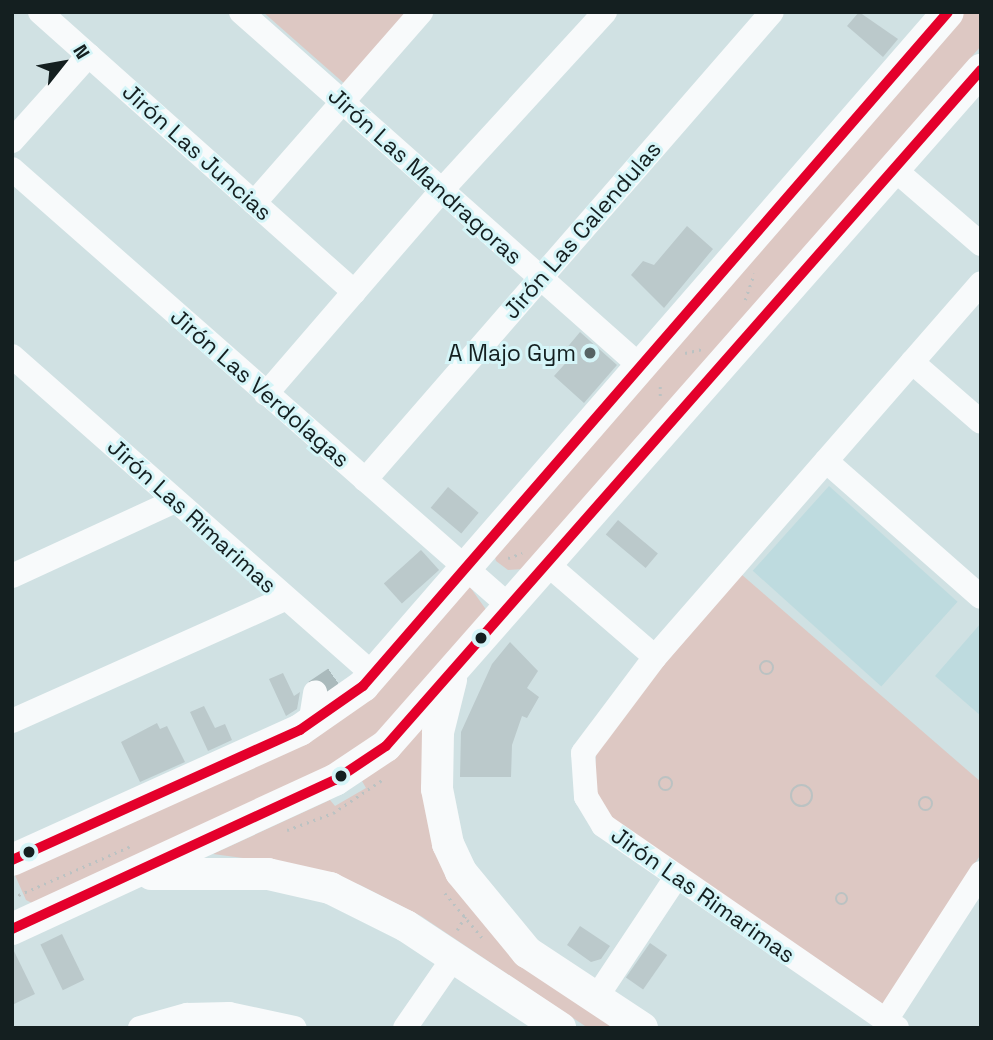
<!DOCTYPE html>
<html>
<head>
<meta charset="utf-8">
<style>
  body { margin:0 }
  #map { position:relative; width:993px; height:1040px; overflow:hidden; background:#d0e1e3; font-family:"Space Grotesk",sans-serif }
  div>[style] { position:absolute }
  .built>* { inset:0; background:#bedbdf; transform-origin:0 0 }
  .green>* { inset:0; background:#ddc8c3 }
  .building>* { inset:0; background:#bbc9cb; transform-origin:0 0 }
  .minor-tunnel>* { height:24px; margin-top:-12px; transform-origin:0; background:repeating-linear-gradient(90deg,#aababc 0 24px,transparent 0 36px) }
  .path>* { height:2.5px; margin-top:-1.25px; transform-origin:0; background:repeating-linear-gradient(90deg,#bbc2c2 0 2px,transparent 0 7px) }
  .path>.ring { margin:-1.25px; padding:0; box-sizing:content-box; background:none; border:2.5px solid #bbc2c2; border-radius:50% }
  .minor>* { height:24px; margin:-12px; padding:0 12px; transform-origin:12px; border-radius:12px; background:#f8fafb }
  .major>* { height:32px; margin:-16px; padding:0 16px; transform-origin:16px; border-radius:16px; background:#f8fafb }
  .bus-1>* { height:10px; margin:-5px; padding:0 5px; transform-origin:5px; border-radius:5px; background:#e4002b }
  .dots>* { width:19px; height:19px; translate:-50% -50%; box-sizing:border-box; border:4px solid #d5f5f8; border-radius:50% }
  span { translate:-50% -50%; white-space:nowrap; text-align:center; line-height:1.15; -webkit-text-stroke:6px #d5f5f8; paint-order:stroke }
  .street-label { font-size:23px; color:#141f20 }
  .poi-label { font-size:23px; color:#141f20 }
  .right { translate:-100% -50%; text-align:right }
  .frame { position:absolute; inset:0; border:14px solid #141f20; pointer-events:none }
  .north { position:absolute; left:28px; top:28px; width:70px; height:70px; -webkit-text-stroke:5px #d5f5f8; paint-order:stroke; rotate:59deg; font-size:19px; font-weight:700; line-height:28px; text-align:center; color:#141f20 }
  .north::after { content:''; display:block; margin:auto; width:24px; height:32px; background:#141f20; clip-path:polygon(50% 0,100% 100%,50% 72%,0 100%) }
</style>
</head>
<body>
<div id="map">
  <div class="built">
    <div style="left:829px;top:486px;width:173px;height:114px;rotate:42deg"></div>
    <div style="clip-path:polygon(981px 623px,981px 716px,935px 676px)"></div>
  </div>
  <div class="green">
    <div style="clip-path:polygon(263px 12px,410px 12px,346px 85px)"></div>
    <div style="clip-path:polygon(962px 12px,981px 12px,981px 46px,523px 569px,508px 570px,496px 561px,494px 553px)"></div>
    <div style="clip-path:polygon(741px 574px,981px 782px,981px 854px,883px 1004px,609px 817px,593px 792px,597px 744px)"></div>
    <div style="clip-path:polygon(470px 587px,487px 611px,364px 750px,32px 903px,26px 900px,14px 873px,305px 738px,456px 590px)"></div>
    <div style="clip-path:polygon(428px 721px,454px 886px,508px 948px,623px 1028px,588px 1028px,421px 916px,360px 885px,301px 866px,213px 854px,330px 800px,335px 806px,366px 788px,362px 781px)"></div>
  </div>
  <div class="building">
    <div style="clip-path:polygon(859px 12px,898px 39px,883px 57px,847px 26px)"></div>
    <div style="clip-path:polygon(687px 226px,713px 249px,664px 308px,631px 275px,643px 261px,654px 265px)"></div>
    <div style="clip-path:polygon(580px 332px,617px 365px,584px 403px,554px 376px,572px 356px,565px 350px)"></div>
    <div style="left:448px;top:487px;width:40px;height:27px;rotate:40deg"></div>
    <div style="left:618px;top:520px;width:52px;height:19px;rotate:40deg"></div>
    <div style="left:421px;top:550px;width:27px;height:50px;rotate:48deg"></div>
    <div style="clip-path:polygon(510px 642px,538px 671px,527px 688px,539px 697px,527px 718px,522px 716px,512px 745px,511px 777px,460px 777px,461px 732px,492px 664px)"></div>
    <div style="clip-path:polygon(283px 673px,294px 696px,300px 692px,297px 709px,286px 716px,269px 679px)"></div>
    <div style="clip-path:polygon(204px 706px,215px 728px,225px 724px,232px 740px,208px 751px,190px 712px)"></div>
    <div style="clip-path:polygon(157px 723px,160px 729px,167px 726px,185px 762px,140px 782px,121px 742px)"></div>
    <div style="clip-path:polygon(580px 926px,610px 946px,601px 959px,591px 962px,567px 945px)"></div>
    <div style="left:62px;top:934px;width:51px;height:24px;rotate:64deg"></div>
    <div style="left:650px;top:943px;width:21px;height:42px;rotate:35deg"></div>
    <div style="clip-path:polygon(12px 947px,35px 994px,12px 1005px)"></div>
  </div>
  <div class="minor-tunnel">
    <div style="left:315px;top:692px;width:30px;rotate:-34deg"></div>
  </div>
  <div class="path">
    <div style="left:745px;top:300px;width:28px;rotate:-71deg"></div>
    <div style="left:685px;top:353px;width:18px;rotate:-13deg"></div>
    <div style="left:660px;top:396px;width:14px;rotate:-90deg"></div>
    <div style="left:508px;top:558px;width:15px;rotate:-20deg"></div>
    <div class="ring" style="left:760px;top:661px;width:11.5px;height:11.5px"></div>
    <div class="ring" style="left:659px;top:777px;width:11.5px;height:11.5px"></div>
    <div class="ring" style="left:791px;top:785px;width:19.5px;height:19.5px"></div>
    <div class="ring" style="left:919px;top:797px;width:11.5px;height:11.5px"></div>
    <div style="left:287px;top:830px;width:49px;rotate:-20.3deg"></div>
    <div style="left:333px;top:813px;width:59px;rotate:-34deg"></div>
    <div style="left:445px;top:893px;width:62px;rotate:50.2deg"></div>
    <div class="ring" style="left:836px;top:893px;width:9.5px;height:9.5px"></div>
    <div style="left:12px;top:898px;width:130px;rotate:-23.6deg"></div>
    <div style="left:457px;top:930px;width:17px;rotate:-59deg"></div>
  </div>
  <div class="minor">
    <div style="left:40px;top:12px;width:421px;rotate:41.7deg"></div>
    <div style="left:241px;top:12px;width:533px;rotate:41.58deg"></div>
    <div style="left:12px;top:141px;width:115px;rotate:-48.2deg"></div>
    <div style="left:12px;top:169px;width:660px;rotate:41.32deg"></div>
    <div style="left:894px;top:169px;width:115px;rotate:40.8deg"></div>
    <div style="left:254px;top:203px;width:254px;rotate:-48.8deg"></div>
    <div style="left:12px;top:356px;width:481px;rotate:41.4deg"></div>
    <div style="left:912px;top:362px;width:91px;rotate:41deg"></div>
    <div style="left:266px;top:394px;width:268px;rotate:-49.2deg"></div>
    <div style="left:441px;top:191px;width:243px;rotate:-47.5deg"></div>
    <div style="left:826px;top:461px;width:206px;rotate:41.3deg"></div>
    <div style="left:365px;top:480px;width:620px;rotate:-48.99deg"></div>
    <div style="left:545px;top:562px;width:145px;rotate:40.8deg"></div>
    <div style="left:12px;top:576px;width:179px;rotate:-24.7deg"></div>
    <div style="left:12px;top:721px;width:299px;rotate:-24.1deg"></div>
    <div style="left:310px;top:725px;width:33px;rotate:-81deg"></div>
    <div style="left:596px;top:998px;width:143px;rotate:-56.4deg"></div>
    <div style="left:886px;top:1020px;width:175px;rotate:-57.1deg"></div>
    <div style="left:140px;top:1028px;width:49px;rotate:-15.5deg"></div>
    <div style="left:187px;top:1015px;width:42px;rotate:-1.4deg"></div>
    <div style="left:229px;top:1014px;width:67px;rotate:12deg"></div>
    <div style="left:405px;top:1028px;width:86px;rotate:-55.4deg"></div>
    <div style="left:897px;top:1028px;width:357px;rotate:-145.4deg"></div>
    <div style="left:603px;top:825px;width:33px;rotate:-121deg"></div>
    <div style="left:586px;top:797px;width:44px;rotate:-93.9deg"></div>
    <div style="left:583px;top:753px;width:120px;rotate:-53.1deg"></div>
    <div style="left:655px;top:657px;width:496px;rotate:-48.9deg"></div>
  </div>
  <div class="major">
    <div style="left:451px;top:680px;width:54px;rotate:104deg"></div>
    <div style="left:438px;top:732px;width:57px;rotate:91deg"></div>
    <div style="left:437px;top:789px;width:56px;rotate:78.7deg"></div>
    <div style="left:448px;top:844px;width:31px;rotate:65deg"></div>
    <div style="left:461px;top:872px;width:104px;rotate:50.5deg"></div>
    <div style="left:527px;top:952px;width:138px;rotate:33.5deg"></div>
    <div style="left:12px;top:860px;width:316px;rotate:-24.3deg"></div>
    <div style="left:300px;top:730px;width:77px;rotate:-34.9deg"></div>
    <div style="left:363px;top:686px;width:892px;rotate:-49.04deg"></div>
    <div style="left:151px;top:874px;width:117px"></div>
    <div style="left:268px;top:874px;width:64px;rotate:12.7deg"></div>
    <div style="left:330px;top:888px;width:85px;rotate:26.6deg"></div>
    <div style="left:406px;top:926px;width:185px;rotate:33.5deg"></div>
    <div style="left:12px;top:929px;width:356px;rotate:-24.8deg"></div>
    <div style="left:335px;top:780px;width:61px;rotate:-33.7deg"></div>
    <div style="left:386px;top:746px;width:901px;rotate:-48.65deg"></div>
  </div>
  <div class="bus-1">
    <div style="left:12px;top:860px;width:316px;rotate:-24.3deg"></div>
    <div style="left:300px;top:730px;width:77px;rotate:-34.9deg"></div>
    <div style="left:363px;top:686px;width:892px;rotate:-49.04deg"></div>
    <div style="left:12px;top:929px;width:356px;rotate:-24.8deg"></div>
    <div style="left:335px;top:780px;width:61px;rotate:-33.7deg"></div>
    <div style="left:386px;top:746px;width:901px;rotate:-48.65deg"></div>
  </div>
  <div class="dots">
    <div style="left:590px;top:353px;background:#566364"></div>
    <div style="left:481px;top:638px;background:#141f20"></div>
    <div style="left:341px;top:776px;background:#141f20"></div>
    <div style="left:29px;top:852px;background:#141f20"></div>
  </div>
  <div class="street-label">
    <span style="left:197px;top:152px;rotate:42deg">Jirón Las Juncias</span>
    <span style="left:425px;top:176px;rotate:42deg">Jirón Las Mandragoras</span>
    <span style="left:582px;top:230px;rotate:-49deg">Jirón Las Calendulas</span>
    <span style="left:260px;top:388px;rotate:41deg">Jirón Las Verdolagas</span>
    <span style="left:192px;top:516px;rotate:42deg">Jirón Las Rimarimas</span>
    <span style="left:703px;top:895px;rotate:35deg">Jirón Las Rimarimas</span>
  </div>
  <div class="poi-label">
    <span class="right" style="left:576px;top:353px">A Majo Gym</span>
  </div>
  <div class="frame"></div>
  <div class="north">N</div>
</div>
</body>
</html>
